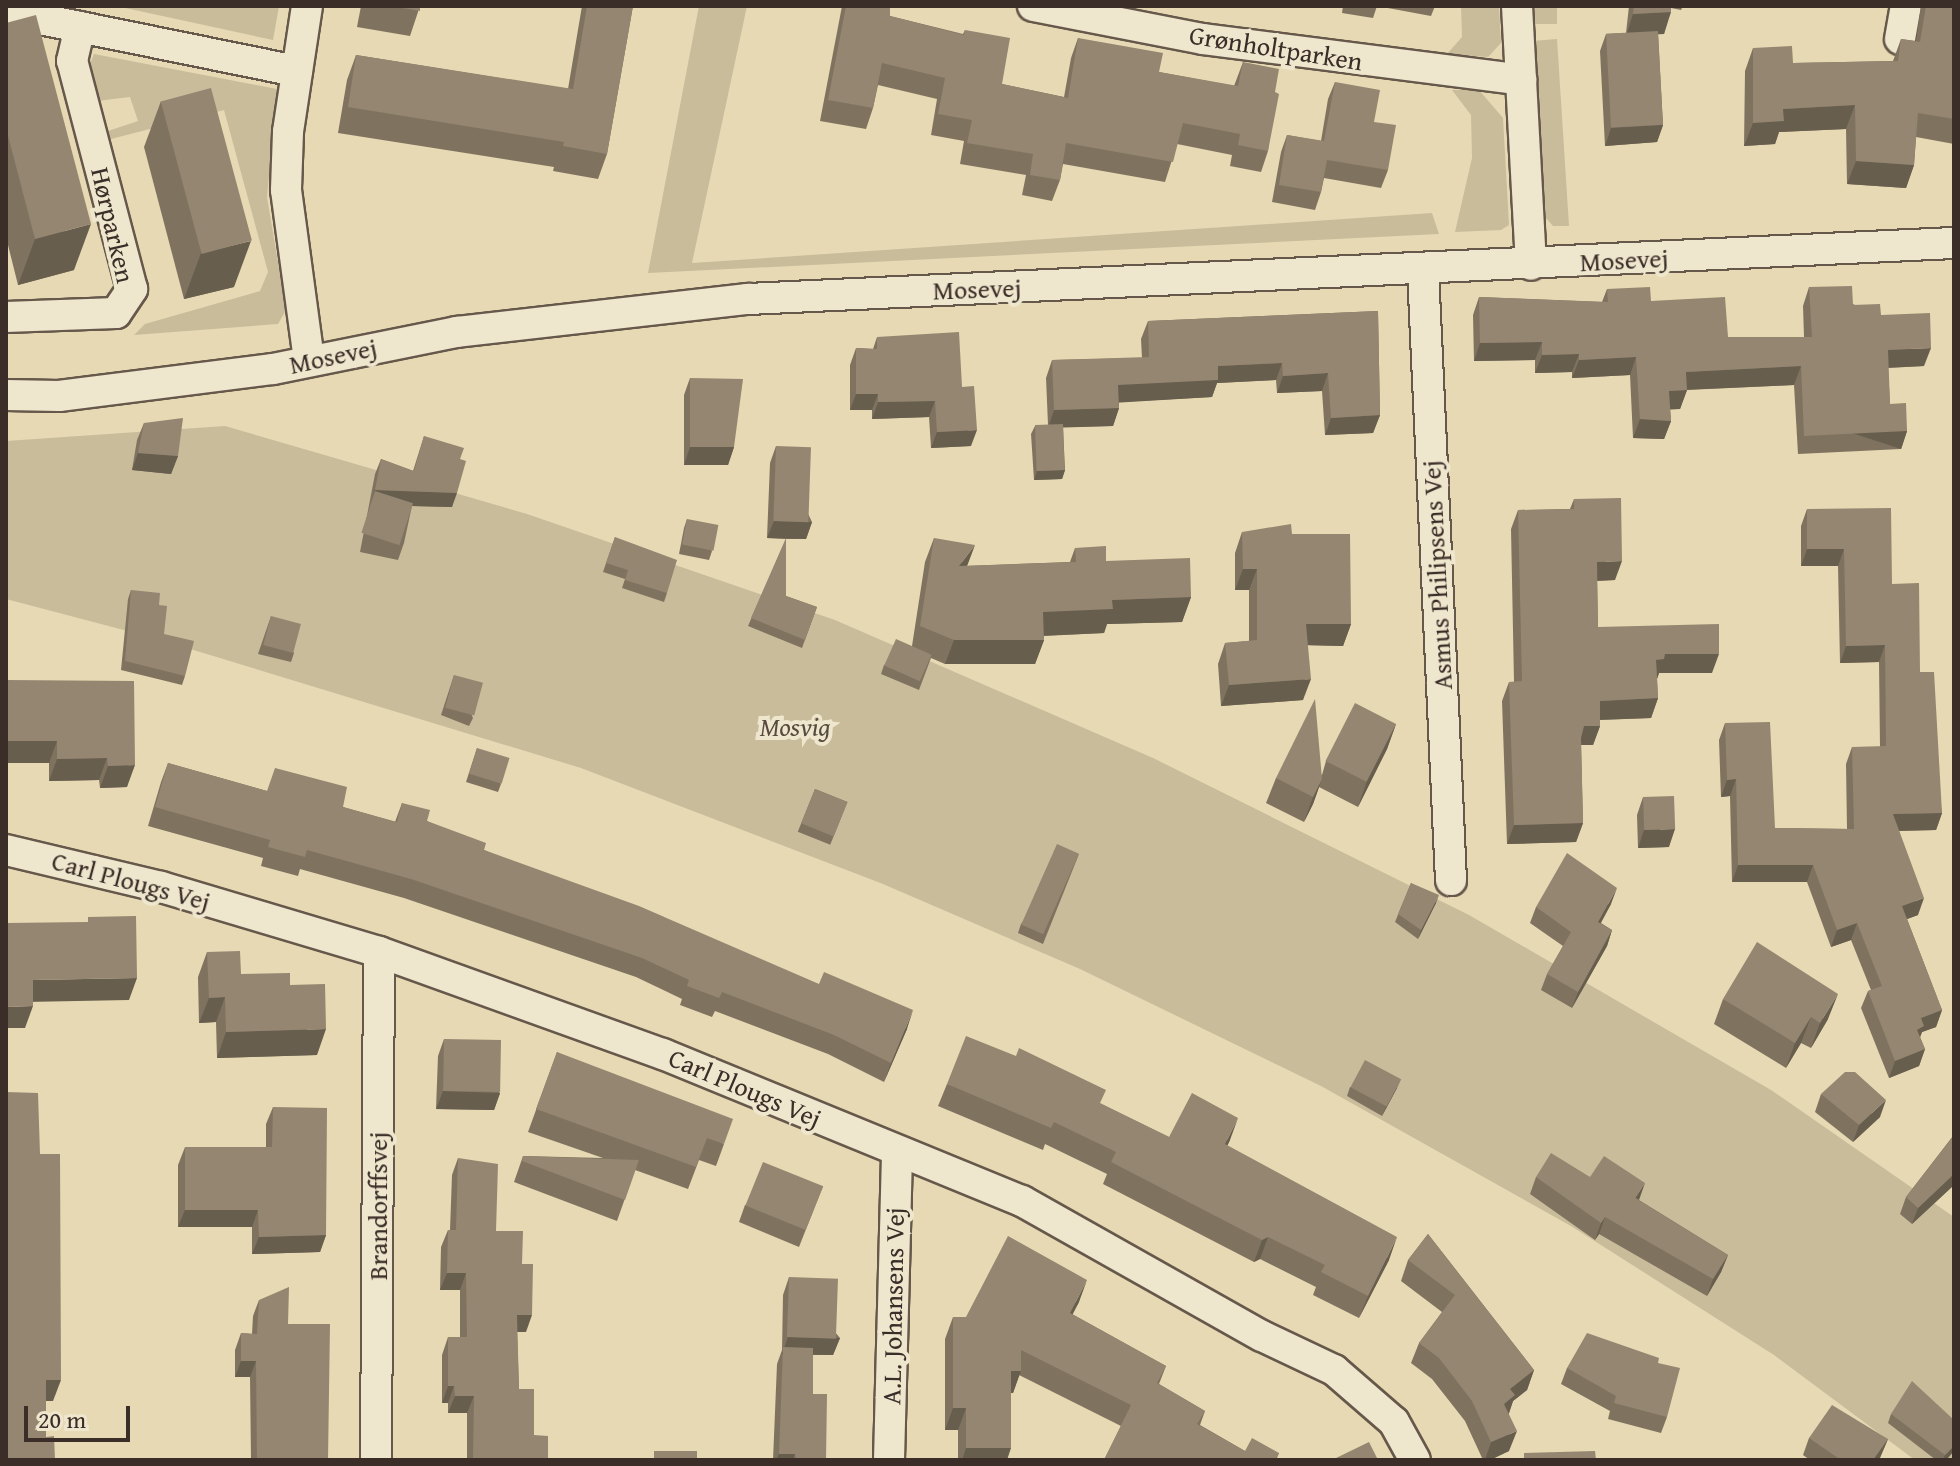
<!DOCTYPE html>
<html>
<head>
<meta charset="utf-8">
<style>
  body { margin:0 }
  #map { position:relative; width:1960px; height:1466px; overflow:hidden; background:#e6d9b3; font-family:"Gentium Book Plus",serif }
  div>[style] { position:absolute }
  .green>* { inset:0; background:#c9bc9b; transform-origin:0 0 }
  .roads { filter:drop-shadow(2px 0 #66584a) drop-shadow(-2px 0 #66584a) drop-shadow(0 2px #66584a) drop-shadow(0 -2px #66584a) }
  .street>* { height:30px; margin:-15px; padding:0 15px; transform-origin:15px; border-radius:15px; background:#efe6ce }
  .wall>* { inset:0; background:#7f7360; transform-origin:0 0 }
  .shaded-wall>* { inset:0; background:#685e4e; transform-origin:0 0 }
  .building>* { inset:0; background:#948670; transform-origin:0 0 }
  span { translate:-50% -50%; white-space:nowrap; text-align:center; line-height:1.15; -webkit-text-stroke:8px #efe6ce; paint-order:stroke }
  .street-label { font-size:26px; color:#3b2d27 }
  .park-label { font-size:26px; color:#574a3e; font-style:italic }
  .frame { position:absolute; inset:0; border:8px solid #3b2d27; pointer-events:none }
  .scale { position:absolute; left:24px; top:1406px; width:106px; height:36px; box-sizing:border-box; border:4px solid #3b2d27; border-top:0; padding-left:10px; font-size:24px; line-height:28px; white-space:nowrap; color:#3b2d27; -webkit-text-stroke:6px #efe6ce; paint-order:stroke }
</style>
</head>
<body>
<div id="map">
  <div class="green">
    <div style="clip-path:polygon(116px 6px,279px 6px,273px 40px)"></div>
    <div style="clip-path:polygon(699px 6px,747px 6px,692px 263px,1432px 213px,1439px 234px,648px 273px)"></div>
    <div style="clip-path:polygon(1461px 6px,1499px 6px,1501px 43px,1488px 57px,1447px 54px,1462px 37px)"></div>
    <div style="left:1532px;top:6px;width:25px;height:18px"></div>
    <div style="clip-path:polygon(1557px 39px,1569px 226px,1553px 226px,1546px 218px,1532px 41px)"></div>
    <div style="clip-path:polygon(94px 54px,277px 89px,267px 197px,286px 310px,278px 324px,134px 335px,145px 324px,260px 291px,268px 272px,224px 110px,107px 140px,105px 132px,138px 121px,130px 97px,97px 101px,89px 67px)"></div>
    <div style="clip-path:polygon(1452px 90px,1479px 90px,1503px 118px,1509px 225px,1501px 230px,1455px 232px,1472px 158px,1471px 115px)"></div>
    <div style="clip-path:polygon(225px 426px,527px 514px,835px 620px,1153px 758px,1469px 915px,1771px 1090px,1954px 1217px,1954px 1460px,1915px 1460px,1774px 1355px,1571px 1226px,1321px 1086px,1080px 969px,883px 884px,581px 768px,154px 638px,6px 599px,6px 441px)"></div>
  </div>
  <div class="roads">
    <div class="street">
      <div style="left:307px;top:6px;width:127px;rotate:98.6deg"></div>
      <div style="left:288px;top:132px;width:58px;rotate:92deg"></div>
      <div style="left:286px;top:190px;width:172px;rotate:82.3deg"></div>
      <div style="left:1033px;top:6px;width:173px;rotate:11deg"></div>
      <div style="left:1203px;top:39px;width:321px;rotate:7.3deg"></div>
      <div style="left:1517px;top:6px;width:259px;rotate:86.9deg"></div>
      <div style="left:6px;top:12px;width:297px;rotate:11.5deg"></div>
      <div style="left:1900px;top:39px;width:34px;rotate:-80deg"></div>
      <div style="left:1423px;top:271px;width:610px;rotate:87.37deg"></div>
      <div style="left:6px;top:317px;width:110px;rotate:-2.1deg"></div>
      <div style="left:116px;top:313px;width:29px;rotate:-56deg"></div>
      <div style="left:132px;top:289px;width:236px;rotate:-104.7deg"></div>
      <div style="left:72px;top:61px;width:35px;rotate:-77deg"></div>
      <div style="left:6px;top:395px;width:53px;rotate:1.1deg"></div>
      <div style="left:59px;top:396px;width:216px;rotate:-7.2deg"></div>
      <div style="left:273px;top:369px;width:188px;rotate:-11.4deg"></div>
      <div style="left:457px;top:332px;width:293px;rotate:-6.5deg"></div>
      <div style="left:748px;top:299px;width:1207px;rotate:-2.66deg"></div>
      <div style="left:6px;top:850px;width:159px;rotate:13.4deg"></div>
      <div style="left:161px;top:887px;width:227px;rotate:16.6deg"></div>
      <div style="left:379px;top:952px;width:302px;rotate:19.8deg"></div>
      <div style="left:663px;top:1054px;width:388px;rotate:22.3deg"></div>
      <div style="left:1022px;top:1201px;width:275px;rotate:29.4deg"></div>
      <div style="left:1262px;top:1336px;width:80px;rotate:25.3deg"></div>
      <div style="left:1334px;top:1370px;width:79px;rotate:40.9deg"></div>
      <div style="left:1394px;top:1422px;width:43px;rotate:61.1deg"></div>
      <div style="left:376px;top:1460px;width:508px;rotate:-89.66deg"></div>
      <div style="left:889px;top:1460px;width:308px;rotate:-88.5deg"></div>
    </div>
  </div>
  <div class="wall">
    <div style="clip-path:polygon(361px 6px,420px 6px,410px 36px,357px 27px)"></div>
    <div style="clip-path:polygon(582px 6px,633px 6px,607px 154px,598px 179px,553px 171px,554px 167px,338px 133px,347px 80px,356px 55px,568px 89px)"></div>
    <div style="clip-path:polygon(842px 6px,890px 6px,890px 16px,963px 34px,965px 30px,1002px 84px,1064px 97px,1071px 58px,1078px 38px,1159px 72px,1234px 86px,1243px 62px,1275px 92px,1268px 151px,1261px 172px,1230px 166px,1232px 155px,1177px 144px,1165px 182px,1063px 164px,1060px 180px,1052px 201px,1022px 195px,1026px 175px,960px 164px,964px 141px,931px 135px,937px 99px,878px 85px,873px 108px,866px 129px,820px 121px)"></div>
    <div style="clip-path:polygon(1343px 6px,1435px 6px,1431px 16px,1377px 6px,1373px 18px,1342px 13px)"></div>
    <div style="clip-path:polygon(1629px 6px,1683px 6px,1681px 10px,1671px 8px,1664px 34px,1658px 34px,1663px 125px,1657px 142px,1605px 146px,1600px 51px,1606px 34px,1626px 33px)"></div>
    <div style="clip-path:polygon(1921px 6px,1954px 6px,1954px 144px,1916px 137px,1914px 165px,1906px 188px,1847px 184px,1846px 129px,1779px 132px,1775px 144px,1744px 146px,1745px 71px,1753px 48px,1793px 63px,1893px 61px,1901px 39px,1916px 41px)"></div>
    <div style="clip-path:polygon(6px 23px,74px 270px,18px 285px,6px 237px)"></div>
    <div style="clip-path:polygon(1335px 82px,1388px 170px,1381px 188px,1324px 178px,1321px 192px,1315px 210px,1272px 202px,1281px 152px,1287px 135px,1321px 141px,1328px 99px)"></div>
    <div style="clip-path:polygon(161px 101px,234px 287px,184px 299px,144px 147px)"></div>
    <div style="clip-path:polygon(1809px 287px,1881px 315px,1924px 366px,1888px 368px,1890px 404px,1907px 431px,1901px 449px,1798px 454px,1794px 385px,1687px 390px,1680px 409px,1670px 409px,1671px 421px,1664px 439px,1633px 438px,1630px 375px,1572px 378px,1572px 372px,1535px 373px,1535px 360px,1474px 361px,1473px 315px,1479px 297px,1602px 302px,1607px 289px,1651px 301px,1728px 337px,1804px 337px,1803px 306px)"></div>
    <div style="clip-path:polygon(1378px 311px,1380px 415px,1373px 433px,1325px 435px,1322px 391px,1277px 393px,1276px 380px,1217px 383px,1212px 397px,1119px 402px,1119px 408px,1113px 426px,1063px 427px,1065px 470px,1062px 479px,1034px 480px,1031px 434px,1035px 426px,1048px 425px,1046px 378px,1052px 360px,1142px 358px,1141px 339px,1148px 321px)"></div>
    <div style="clip-path:polygon(877px 337px,962px 387px,971px 446px,931px 448px,929px 417px,872px 419px,872px 410px,850px 410px,850px 365px,856px 348px,873px 349px)"></div>
    <div style="clip-path:polygon(690px 378px,734px 447px,728px 465px,684px 465px,684px 395px)"></div>
    <div style="clip-path:polygon(144px 423px,178px 456px,171px 474px,132px 470px,137px 440px)"></div>
    <div style="clip-path:polygon(424px 436px,460px 459px,452px 507px,412px 506px,404px 543px,398px 560px,360px 552px,375px 474px,381px 459px,413px 471px)"></div>
    <div style="clip-path:polygon(776px 446px,812px 522px,806px 539px,786px 539px,786px 596px,817px 607px,802px 648px,748px 626px,786px 539px,767px 538px,770px 463px)"></div>
    <div style="clip-path:polygon(1574px 499px,1615px 580px,1597px 581px,1598px 627px,1712px 673px,1659px 673px,1657px 679px,1658px 698px,1651px 718px,1600px 720px,1600px 726px,1593px 745px,1581px 745px,1583px 823px,1576px 842px,1507px 844px,1502px 701px,1509px 682px,1514px 682px,1511px 529px,1518px 510px,1570px 509px)"></div>
    <div style="clip-path:polygon(1807px 509px,1892px 584px,1920px 672px,1942px 813px,1936px 830px,1899px 831px,1918px 915px,1907px 919px,1942px 1010px,1936px 1027px,1922px 1032px,1920px 1037px,1925px 1049px,1919px 1066px,1889px 1078px,1861px 1008px,1868px 991px,1871px 990px,1851px 940px,1831px 947px,1807px 882px,1732px 882px,1730px 796px,1721px 797px,1719px 740px,1725px 723px,1775px 828px,1847px 829px,1846px 764px,1852px 747px,1880px 747px,1879px 662px,1840px 663px,1838px 566px,1801px 566px,1801px 526px)"></div>
    <div style="clip-path:polygon(687px 519px,712px 551px,709px 560px,679px 554px,684px 528px)"></div>
    <div style="clip-path:polygon(1242px 532px,1292px 534px,1351px 624px,1343px 646px,1308px 645px,1303px 700px,1221px 706px,1218px 664px,1225px 643px,1249px 641px,1249px 590px,1235px 590px,1235px 553px)"></div>
    <div style="clip-path:polygon(615px 537px,667px 593px,664px 602px,622px 588px,625px 579px,603px 572px)"></div>
    <div style="clip-path:polygon(934px 538px,967px 566px,1070px 562px,1075px 548px,1191px 597px,1182px 622px,1107px 624px,1104px 633px,1044px 636px,1044px 640px,1035px 664px,945px 664px,931px 658px,919px 690px,881px 674px,884px 665px,912px 646px,925px 562px)"></div>
    <div style="clip-path:polygon(131px 590px,159px 605px,164px 634px,185px 676px,182px 685px,121px 670px,128px 599px)"></div>
    <div style="clip-path:polygon(271px 616px,294px 653px,291px 662px,258px 654px)"></div>
    <div style="clip-path:polygon(454px 675px,473px 718px,469px 726px,441px 715px)"></div>
    <div style="clip-path:polygon(134px 681px,127px 787px,100px 788px,99px 780px,49px 781px,49px 763px,6px 763px)"></div>
    <div style="clip-path:polygon(1396px 724px,1387px 749px,1358px 807px,1319px 787px,1313px 804px,1304px 822px,1266px 803px,1276px 778px,1322px 775px,1326px 761px)"></div>
    <div style="clip-path:polygon(477px 748px,501px 784px,498px 792px,466px 782px)"></div>
    <div style="clip-path:polygon(168px 763px,267px 791px,343px 807px,395px 822px,402px 803px,427px 821px,484px 850px,907px 1029px,884px 1082px,828px 1054px,715px 1011px,712px 1017px,680px 1005px,682px 999px,636px 977px,404px 898px,300px 869px,298px 876px,261px 866px,263px 858px,148px 826px,161px 782px)"></div>
    <div style="left:815px;top:789px;width:35px;height:46px;rotate:22deg"></div>
    <div style="clip-path:polygon(1643px 797px,1669px 847px,1638px 848px,1637px 815px)"></div>
    <div style="clip-path:polygon(1079px 854px,1043px 944px,1018px 933px,1021px 924px)"></div>
    <div style="clip-path:polygon(1411px 883px,1436px 903px,1418px 939px,1395px 922px)"></div>
    <div style="clip-path:polygon(1611px 904px,1601px 923px,1612px 930px,1607px 946px,1572px 1008px,1541px 990px,1547px 974px,1563px 946px,1530px 923px,1536px 907px)"></div>
    <div style="clip-path:polygon(207px 952px,241px 974px,290px 985px,317px 1055px,217px 1058px,216px 1022px,199px 1023px,198px 977px)"></div>
    <div style="clip-path:polygon(1723px 999px,1828px 1019px,1811px 1048px,1801px 1043px,1786px 1068px,1714px 1024px)"></div>
    <div style="clip-path:polygon(444px 1039px,500px 1093px,494px 1110px,436px 1109px,438px 1056px)"></div>
    <div style="clip-path:polygon(557px 1052px,724px 1144px,716px 1166px,699px 1160px,688px 1189px,635px 1170px,617px 1221px,514px 1182px,523px 1156px,603px 1158px,528px 1132px)"></div>
    <div style="clip-path:polygon(947px 1084px,1101px 1104px,1169px 1137px,1230px 1140px,1227px 1146px,1389px 1260px,1359px 1318px,1313px 1295px,1316px 1287px,1260px 1259px,1254px 1262px,1103px 1184px,1107px 1174px,1045px 1144px,1043px 1150px,938px 1106px)"></div>
    <div style="clip-path:polygon(1350px 1087px,1397px 1088px,1382px 1116px,1347px 1096px)"></div>
    <div style="clip-path:polygon(1821px 1094px,1880px 1117px,1853px 1142px,1815px 1112px)"></div>
    <div style="clip-path:polygon(273px 1107px,326px 1235px,320px 1252px,252px 1254px,252px 1227px,178px 1227px,178px 1165px,185px 1147px,266px 1147px,266px 1124px)"></div>
    <div style="clip-path:polygon(1954px 1133px,1954px 1185px,1912px 1224px,1900px 1214px,1906px 1197px,1953px 1136px)"></div>
    <div style="clip-path:polygon(458px 1158px,496px 1231px,522px 1264px,526px 1332px,517px 1332px,519px 1389px,534px 1435px,548px 1460px,467px 1460px,467px 1413px,448px 1413px,448px 1403px,442px 1403px,442px 1355px,448px 1337px,460px 1337px,460px 1290px,440px 1290px,441px 1247px,448px 1230px,450px 1230px,452px 1175px)"></div>
    <div style="clip-path:polygon(1536px 1177px,1590px 1177px,1639px 1200px,1728px 1255px,1721px 1272px,1707px 1296px,1599px 1234px,1595px 1240px,1530px 1194px)"></div>
    <div style="clip-path:polygon(823px 1186px,799px 1247px,739px 1222px,745px 1205px)"></div>
    <div style="clip-path:polygon(1428px 1234px,1534px 1370px,1527px 1390px,1513px 1401px,1509px 1413px,1509px 1451px,1490px 1460px,1483px 1460px,1465px 1421px,1432px 1379px,1411px 1363px,1419px 1343px,1442px 1312px,1401px 1281px,1408px 1260px)"></div>
    <div style="clip-path:polygon(789px 1277px,840px 1338px,833px 1355px,813px 1355px,813px 1394px,826px 1460px,773px 1460px,777px 1364px,782px 1350px,783px 1295px)"></div>
    <div style="clip-path:polygon(259px 1300px,288px 1324px,328px 1460px,251px 1460px,250px 1377px,235px 1377px,235px 1350px,241px 1333px,252px 1334px,253px 1316px)"></div>
    <div style="clip-path:polygon(1079px 1302px,1072px 1314px,1166px 1366px,1159px 1384px,1205px 1411px,1200px 1425px,1245px 1451px,1279px 1453px,1276px 1460px,1104px 1460px,1121px 1426px,1019px 1375px,1013px 1393px,1011px 1393px,1007px 1460px,958px 1460px,958px 1430px,945px 1430px,945px 1339px,953px 1317px,966px 1317px)"></div>
    <div style="clip-path:polygon(1658px 1363px,1667px 1417px,1661px 1433px,1608px 1419px,1610px 1411px,1561px 1384px,1567px 1368px)"></div>
    <div style="clip-path:polygon(1891px 1414px,1954px 1420px,1954px 1451px,1946px 1460px,1936px 1460px,1888px 1423px)"></div>
    <div style="clip-path:polygon(1809px 1438px,1888px 1439px,1879px 1460px,1810px 1460px,1803px 1455px)"></div>
  </div>
  <div class="shaded-wall">
    <div style="clip-path:polygon(1671px 12px,1664px 34px,1626px 36px,1633px 14px)"></div>
    <div style="clip-path:polygon(1855px 105px,1846px 129px,1779px 132px,1775px 144px,1744px 146px,1753px 123px,1783px 109px)"></div>
    <div style="clip-path:polygon(1663px 125px,1657px 142px,1605px 146px,1611px 128px)"></div>
    <div style="clip-path:polygon(1856px 161px,1914px 165px,1906px 188px,1847px 184px)"></div>
    <div style="clip-path:polygon(91px 224px,74px 270px,18px 285px,35px 239px)"></div>
    <div style="clip-path:polygon(251px 241px,234px 287px,184px 299px,201px 253px)"></div>
    <div style="clip-path:polygon(1542px 342px,1535px 360px,1474px 361px,1480px 343px)"></div>
    <div style="clip-path:polygon(1931px 348px,1924px 366px,1881px 368px,1888px 350px)"></div>
    <div style="clip-path:polygon(1579px 354px,1572px 372px,1535px 373px,1542px 355px)"></div>
    <div style="clip-path:polygon(1636px 357px,1630px 375px,1572px 378px,1579px 360px)"></div>
    <div style="clip-path:polygon(1282px 363px,1276px 380px,1217px 383px,1212px 397px,1112px 403px,1118px 385px,1218px 366px)"></div>
    <div style="clip-path:polygon(1801px 366px,1794px 385px,1679px 390px,1686px 372px)"></div>
    <div style="clip-path:polygon(1328px 373px,1322px 391px,1277px 393px,1283px 376px)"></div>
    <div style="clip-path:polygon(1687px 390px,1680px 409px,1663px 410px,1669px 391px)"></div>
    <div style="clip-path:polygon(856px 394px,878px 394px,872px 410px,850px 410px)"></div>
    <div style="clip-path:polygon(935px 401px,929px 417px,872px 419px,878px 402px)"></div>
    <div style="clip-path:polygon(1119px 408px,1113px 426px,1048px 428px,1054px 410px)"></div>
    <div style="clip-path:polygon(1380px 415px,1373px 433px,1325px 435px,1331px 418px)"></div>
    <div style="clip-path:polygon(1640px 419px,1671px 421px,1664px 439px,1633px 438px)"></div>
    <div style="clip-path:polygon(977px 430px,971px 446px,931px 448px,937px 432px)"></div>
    <div style="left:1907px;top:431px;width:19px;height:103px;rotate:108deg"></div>
    <div style="clip-path:polygon(690px 447px,734px 447px,728px 465px,684px 465px)"></div>
    <div style="clip-path:polygon(138px 453px,178px 456px,171px 474px,132px 470px)"></div>
    <div style="clip-path:polygon(1065px 470px,1062px 479px,1034px 480px,1037px 471px)"></div>
    <div style="clip-path:polygon(375px 490px,457px 493px,452px 507px,372px 505px,375px 491px,370px 505px)"></div>
    <div style="clip-path:polygon(774px 521px,812px 522px,806px 539px,767px 538px)"></div>
    <div style="clip-path:polygon(975px 545px,966px 569px,959px 566px)"></div>
    <div style="clip-path:polygon(1807px 549px,1844px 549px,1838px 566px,1801px 566px)"></div>
    <div style="clip-path:polygon(1622px 561px,1615px 580px,1590px 581px,1597px 562px)"></div>
    <div style="clip-path:polygon(1243px 569px,1257px 569px,1249px 590px,1235px 590px)"></div>
    <div style="clip-path:polygon(1191px 597px,1182px 622px,1107px 624px,1104px 633px,1035px 636px,1043px 612px,1112px 600px)"></div>
    <div style="clip-path:polygon(1306px 624px,1351px 624px,1343px 646px,1298px 645px)"></div>
    <div style="clip-path:polygon(954px 640px,1044px 640px,1035px 664px,945px 664px)"></div>
    <div style="clip-path:polygon(1885px 645px,1879px 662px,1840px 663px,1846px 646px)"></div>
    <div style="clip-path:polygon(1665px 654px,1719px 654px,1712px 673px,1659px 673px,1657px 679px,1656px 660px)"></div>
    <div style="clip-path:polygon(1311px 679px,1303px 700px,1221px 706px,1229px 685px)"></div>
    <div style="clip-path:polygon(1658px 698px,1651px 718px,1593px 720px,1600px 701px)"></div>
    <div style="clip-path:polygon(1396px 724px,1387px 749px,1358px 807px,1367px 781px)"></div>
    <div style="clip-path:polygon(1584px 726px,1600px 726px,1593px 745px,1577px 745px)"></div>
    <div style="clip-path:polygon(6px 741px,57px 741px,49px 763px,6px 763px)"></div>
    <div style="clip-path:polygon(107px 758px,99px 780px,49px 781px,57px 759px)"></div>
    <div style="clip-path:polygon(135px 765px,127px 787px,100px 788px,108px 766px)"></div>
    <div style="clip-path:polygon(1322px 779px,1313px 804px,1304px 822px,1313px 797px)"></div>
    <div style="clip-path:polygon(1736px 779px,1730px 796px,1721px 797px,1727px 780px)"></div>
    <div style="clip-path:polygon(1942px 813px,1936px 830px,1887px 831px,1893px 814px)"></div>
    <div style="clip-path:polygon(1583px 823px,1576px 842px,1507px 844px,1514px 825px)"></div>
    <div style="clip-path:polygon(1675px 829px,1669px 847px,1638px 848px,1644px 830px)"></div>
    <div style="clip-path:polygon(1738px 865px,1813px 865px,1807px 882px,1732px 882px)"></div>
    <div style="clip-path:polygon(1617px 888px,1611px 904px,1592px 938px,1598px 922px)"></div>
    <div style="clip-path:polygon(1439px 895px,1436px 903px,1418px 939px,1421px 930px)"></div>
    <div style="clip-path:polygon(1924px 898px,1918px 915px,1896px 923px,1902px 906px)"></div>
    <div style="clip-path:polygon(1857px 923px,1851px 940px,1831px 947px,1837px 930px)"></div>
    <div style="clip-path:polygon(1612px 930px,1607px 946px,1572px 1008px,1578px 992px)"></div>
    <div style="clip-path:polygon(137px 978px,129px 1000px,25px 1002px,33px 980px)"></div>
    <div style="clip-path:polygon(1838px 994px,1828px 1019px,1811px 1048px,1820px 1023px)"></div>
    <div style="clip-path:polygon(225px 997px,216px 1022px,199px 1023px,209px 998px)"></div>
    <div style="clip-path:polygon(33px 1006px,25px 1028px,6px 1028px,6px 1007px)"></div>
    <div style="clip-path:polygon(913px 1010px,907px 1029px,884px 1082px,891px 1063px)"></div>
    <div style="clip-path:polygon(1942px 1010px,1936px 1027px,1922px 1032px,1918px 1043px,1911px 1046px,1921px 1018px)"></div>
    <div style="clip-path:polygon(1811px 1017px,1801px 1043px,1786px 1068px,1795px 1043px)"></div>
    <div style="clip-path:polygon(326px 1029px,317px 1055px,217px 1058px,226px 1032px)"></div>
    <div style="clip-path:polygon(1925px 1049px,1919px 1066px,1889px 1078px,1895px 1061px)"></div>
    <div style="clip-path:polygon(1401px 1079px,1397px 1088px,1382px 1116px,1386px 1107px)"></div>
    <div style="clip-path:polygon(443px 1091px,500px 1093px,494px 1110px,436px 1109px)"></div>
    <div style="clip-path:polygon(1886px 1100px,1880px 1117px,1853px 1142px,1859px 1125px)"></div>
    <div style="clip-path:polygon(1238px 1118px,1230px 1140px,1217px 1167px,1225px 1144px)"></div>
    <div style="clip-path:polygon(1954px 1174px,1954px 1185px,1912px 1224px,1918px 1208px)"></div>
    <div style="clip-path:polygon(1645px 1183px,1639px 1200px,1635px 1198px)"></div>
    <div style="clip-path:polygon(185px 1210px,258px 1210px,252px 1227px,178px 1227px)"></div>
    <div style="clip-path:polygon(1605px 1217px,1599px 1234px,1595px 1240px,1601px 1223px)"></div>
    <div style="clip-path:polygon(326px 1235px,320px 1252px,252px 1254px,259px 1237px)"></div>
    <div style="clip-path:polygon(1268px 1237px,1260px 1259px,1254px 1262px,1262px 1240px)"></div>
    <div style="clip-path:polygon(1397px 1237px,1389px 1260px,1359px 1318px,1368px 1296px)"></div>
    <div style="clip-path:polygon(1728px 1255px,1721px 1272px,1707px 1296px,1713px 1279px)"></div>
    <div style="clip-path:polygon(447px 1273px,466px 1273px,460px 1290px,440px 1290px)"></div>
    <div style="clip-path:polygon(1087px 1280px,1079px 1302px,1062px 1335px,1070px 1313px)"></div>
    <div style="clip-path:polygon(517px 1315px,532px 1315px,526px 1332px,511px 1332px)"></div>
    <div style="clip-path:polygon(788px 1337px,840px 1338px,833px 1355px,782px 1354px)"></div>
    <div style="clip-path:polygon(241px 1361px,256px 1361px,250px 1377px,235px 1377px)"></div>
    <div style="clip-path:polygon(1534px 1370px,1527px 1390px,1513px 1401px,1508px 1416px,1497px 1424px,1510px 1389px)"></div>
    <div style="clip-path:polygon(1011px 1371px,1021px 1371px,1013px 1393px,1003px 1393px)"></div>
    <div style="clip-path:polygon(46px 1380px,61px 1380px,53px 1401px,38px 1401px)"></div>
    <div style="clip-path:polygon(448px 1386px,454px 1386px,448px 1403px,442px 1403px)"></div>
    <div style="clip-path:polygon(455px 1396px,474px 1396px,467px 1413px,448px 1413px)"></div>
    <div style="clip-path:polygon(953px 1408px,966px 1408px,958px 1430px,945px 1430px)"></div>
    <div style="clip-path:polygon(1517px 1431px,1509px 1451px,1490px 1460px,1485px 1460px,1491px 1442px)"></div>
    <div style="clip-path:polygon(1888px 1439px,1879px 1460px,1873px 1460px)"></div>
    <div style="clip-path:polygon(1954px 1446px,1954px 1451px,1946px 1460px,1943px 1460px,1945px 1455px)"></div>
    <div style="clip-path:polygon(966px 1448px,1011px 1448px,1007px 1460px,962px 1460px)"></div>
    <div style="clip-path:polygon(779px 1454px,795px 1454px,793px 1460px,776px 1460px)"></div>
  </div>
  <div class="building">
    <div style="clip-path:polygon(391px 6px,420px 6px,420px 11px)"></div>
    <div style="clip-path:polygon(587px 6px,633px 6px,607px 154px,563px 146px,564px 142px,348px 107px,356px 55px,573px 89px)"></div>
    <div style="clip-path:polygon(846px 6px,890px 6px,890px 16px,964px 35px,965px 30px,1010px 38px,1002px 84px,1068px 98px,1078px 38px,1163px 53px,1159px 72px,1238px 86px,1243px 62px,1279px 69px,1275px 92px,1279px 94px,1268px 151px,1238px 145px,1240px 134px,1183px 123px,1173px 162px,1066px 143px,1060px 180px,1030px 175px,1033px 154px,967px 143px,972px 120px,938px 114px,945px 78px,882px 63px,873px 108px,828px 100px)"></div>
    <div style="clip-path:polygon(1634px 6px,1671px 6px,1671px 12px,1633px 14px)"></div>
    <div style="clip-path:polygon(1926px 6px,1954px 6px,1954px 119px,1918px 113px,1914px 165px,1856px 161px,1855px 105px,1783px 109px,1784px 121px,1753px 123px,1753px 48px,1792px 46px,1793px 63px,1898px 61px,1901px 39px,1920px 42px)"></div>
    <div style="clip-path:polygon(36px 15px,91px 224px,35px 239px,6px 128px,6px 23px)"></div>
    <div style="left:1658px;top:31px;width:94px;height:52px;rotate:87deg"></div>
    <div style="clip-path:polygon(1335px 82px,1380px 90px,1374px 122px,1396px 125px,1388px 170px,1327px 160px,1321px 192px,1279px 185px,1287px 135px,1324px 141px)"></div>
    <div style="left:211px;top:88px;width:158px;height:52px;rotate:75deg"></div>
    <div style="clip-path:polygon(1852px 286px,1853px 305px,1880px 304px,1881px 315px,1930px 313px,1931px 348px,1888px 350px,1890px 404px,1906px 403px,1907px 431px,1804px 436px,1801px 366px,1686px 372px,1687px 390px,1669px 391px,1671px 421px,1640px 419px,1636px 357px,1579px 360px,1579px 354px,1542px 355px,1542px 342px,1480px 343px,1479px 297px,1608px 302px,1607px 289px,1650px 287px,1651px 301px,1725px 297px,1728px 337px,1812px 337px,1809px 287px)"></div>
    <div style="clip-path:polygon(1378px 311px,1380px 415px,1331px 418px,1328px 373px,1283px 376px,1282px 363px,1218px 366px,1218px 380px,1118px 385px,1119px 408px,1054px 410px,1052px 360px,1149px 357px,1148px 321px)"></div>
    <div style="clip-path:polygon(959px 332px,962px 387px,974px 386px,977px 430px,937px 432px,935px 401px,878px 402px,878px 394px,856px 394px,856px 348px,877px 349px,877px 337px)"></div>
    <div style="clip-path:polygon(690px 378px,743px 379px,734px 447px,690px 447px)"></div>
    <div style="clip-path:polygon(183px 418px,178px 456px,138px 453px,144px 423px)"></div>
    <div style="left:1063px;top:424px;width:46px;height:28px;rotate:88deg"></div>
    <div style="clip-path:polygon(424px 436px,464px 448px,460px 459px,466px 461px,457px 493px,375px 490px,381px 459px,414px 471px)"></div>
    <div style="left:776px;top:446px;width:35px;height:75px;rotate:2deg"></div>
    <div style="left:375px;top:491px;width:40px;height:44px;rotate:18deg"></div>
    <div style="clip-path:polygon(1621px 498px,1622px 561px,1597px 562px,1598px 627px,1719px 624px,1719px 654px,1665px 654px,1664px 659px,1656px 660px,1658px 698px,1600px 701px,1600px 726px,1584px 726px,1581px 738px,1583px 823px,1514px 825px,1509px 682px,1522px 681px,1518px 510px,1574px 509px,1574px 499px)"></div>
    <div style="clip-path:polygon(1891px 508px,1892px 584px,1919px 583px,1920px 672px,1934px 672px,1942px 813px,1893px 814px,1924px 898px,1902px 906px,1942px 1010px,1921px 1018px,1924px 1026px,1917px 1030px,1925px 1049px,1895px 1061px,1868px 991px,1882px 986px,1857px 923px,1837px 930px,1813px 865px,1738px 865px,1736px 779px,1727px 780px,1725px 723px,1770px 722px,1775px 828px,1854px 829px,1852px 747px,1886px 746px,1885px 645px,1846px 646px,1844px 549px,1807px 549px,1807px 509px)"></div>
    <div style="left:687px;top:519px;width:32px;height:26px;rotate:11deg"></div>
    <div style="clip-path:polygon(1291px 524px,1292px 534px,1350px 534px,1351px 624px,1306px 624px,1311px 679px,1229px 685px,1225px 643px,1257px 640px,1257px 569px,1243px 569px,1242px 532px)"></div>
    <div style="clip-path:polygon(615px 537px,677px 560px,667px 593px,625px 580px,628px 570px,606px 563px)"></div>
    <div style="clip-path:polygon(786px 538px,786px 596px,817px 607px,805px 640px,751px 618px)"></div>
    <div style="clip-path:polygon(934px 538px,975px 545px,959px 566px,1076px 562px,1075px 548px,1106px 546px,1106px 561px,1190px 558px,1191px 597px,1112px 600px,1113px 609px,1043px 612px,1044px 640px,954px 640px,920px 626px)"></div>
    <div style="clip-path:polygon(131px 590px,160px 593px,159px 605px,167px 606px,164px 634px,194px 641px,185px 676px,125px 661px)"></div>
    <div style="left:271px;top:616px;width:31px;height:30px;rotate:15deg"></div>
    <div style="left:896px;top:639px;width:39px;height:29px;rotate:24deg"></div>
    <div style="left:454px;top:675px;width:30px;height:34px;rotate:15deg"></div>
    <div style="clip-path:polygon(6px 680px,134px 681px,135px 765px,108px 766px,107px 758px,57px 759px,57px 741px,6px 741px)"></div>
    <div style="clip-path:polygon(1315px 699px,1322px 779px,1313px 797px,1276px 778px)"></div>
    <div style="left:1355px;top:703px;width:46px;height:65px;rotate:27deg"></div>
    <div style="left:477px;top:748px;width:34px;height:27px;rotate:17deg"></div>
    <div style="clip-path:polygon(168px 763px,267px 791px,275px 768px,347px 787px,343px 807px,397px 822px,402px 803px,430px 810px,427px 821px,486px 843px,484px 850px,639px 906px,819px 984px,824px 972px,913px 1010px,891px 1063px,834px 1035px,722px 992px,719px 998px,687px 986px,689px 980px,642px 958px,411px 879px,307px 850px,305px 857px,268px 847px,270px 840px,155px 807px)"></div>
    <div style="left:815px;top:789px;width:35px;height:37px;rotate:22deg"></div>
    <div style="left:1674px;top:796px;width:33px;height:31px;rotate:88deg"></div>
    <div style="left:1057px;top:844px;width:24px;height:88px;rotate:24deg"></div>
    <div style="clip-path:polygon(1567px 853px,1617px 888px,1598px 922px,1612px 930px,1578px 992px,1547px 974px,1571px 932px,1536px 907px)"></div>
    <div style="clip-path:polygon(1411px 883px,1439px 895px,1421px 930px,1398px 914px)"></div>
    <div style="clip-path:polygon(136px 916px,137px 978px,33px 980px,33px 1006px,6px 1007px,6px 923px,88px 922px,88px 917px)"></div>
    <div style="clip-path:polygon(1757px 942px,1838px 994px,1820px 1023px,1811px 1017px,1795px 1043px,1723px 999px)"></div>
    <div style="clip-path:polygon(240px 951px,241px 974px,290px 973px,290px 985px,325px 984px,326px 1029px,226px 1032px,225px 997px,209px 998px,207px 952px)"></div>
    <div style="clip-path:polygon(966px 1036px,1016px 1056px,1019px 1048px,1106px 1090px,1100px 1103px,1169px 1137px,1192px 1093px,1238px 1118px,1225px 1144px,1397px 1237px,1368px 1296px,1321px 1272px,1325px 1265px,1268px 1237px,1262px 1240px,1111px 1162px,1116px 1152px,1054px 1122px,1051px 1128px,947px 1084px)"></div>
    <div style="left:444px;top:1039px;width:57px;height:52px;rotate:1deg"></div>
    <div style="clip-path:polygon(557px 1052px,733px 1119px,724px 1144px,707px 1138px,696px 1167px,536px 1109px)"></div>
    <div style="left:1365px;top:1060px;width:41px;height:31px;rotate:28deg"></div>
    <div style="clip-path:polygon(1845px 1072px,1855px 1072px,1886px 1100px,1859px 1125px,1821px 1094px)"></div>
    <div style="clip-path:polygon(6px 1092px,38px 1093px,40px 1154px,60px 1154px,61px 1380px,46px 1380px,46px 1437px,54px 1436px,55px 1460px,6px 1460px)"></div>
    <div style="clip-path:polygon(273px 1107px,327px 1108px,326px 1235px,259px 1237px,258px 1210px,185px 1210px,185px 1147px,272px 1147px)"></div>
    <div style="clip-path:polygon(1954px 1135px,1954px 1174px,1918px 1208px,1906px 1197px)"></div>
    <div style="clip-path:polygon(1551px 1153px,1590px 1177px,1604px 1156px,1645px 1183px,1635px 1198px,1728px 1255px,1713px 1279px,1605px 1217px,1601px 1223px,1536px 1177px)"></div>
    <div style="clip-path:polygon(523px 1156px,639px 1160px,625px 1200px,522px 1161px)"></div>
    <div style="clip-path:polygon(458px 1158px,498px 1164px,496px 1231px,523px 1231px,522px 1264px,533px 1264px,532px 1315px,517px 1315px,519px 1389px,534px 1389px,534px 1435px,548px 1436px,548px 1460px,473px 1460px,474px 1396px,455px 1396px,454px 1386px,448px 1386px,448px 1337px,467px 1337px,466px 1273px,447px 1273px,448px 1230px,456px 1230px)"></div>
    <div style="left:763px;top:1162px;width:65px;height:47px;rotate:22deg"></div>
    <div style="clip-path:polygon(1428px 1234px,1534px 1370px,1510px 1389px,1515px 1395px,1504px 1404px,1517px 1431px,1491px 1442px,1472px 1401px,1439px 1358px,1419px 1343px,1455px 1295px,1408px 1260px)"></div>
    <div style="clip-path:polygon(1008px 1236px,1087px 1280px,1070px 1313px,1166px 1366px,1157px 1383px,1205px 1411px,1197px 1424px,1245px 1451px,1252px 1438px,1279px 1453px,1275px 1460px,1104px 1460px,1131px 1405px,1021px 1350px,1021px 1371px,1011px 1371px,1011px 1448px,966px 1448px,966px 1408px,953px 1408px,953px 1317px,966px 1317px)"></div>
    <div style="left:789px;top:1277px;width:49px;height:60px;rotate:2deg"></div>
    <div style="clip-path:polygon(289px 1287px,288px 1324px,330px 1324px,328px 1460px,257px 1460px,256px 1361px,241px 1361px,241px 1333px,257px 1334px,259px 1300px)"></div>
    <div style="clip-path:polygon(1587px 1333px,1659px 1358px,1658px 1363px,1680px 1368px,1667px 1417px,1614px 1403px,1616px 1396px,1567px 1368px)"></div>
    <div style="clip-path:polygon(783px 1347px,813px 1348px,813px 1394px,827px 1394px,826px 1460px,796px 1460px,795px 1454px,779px 1454px)"></div>
    <div style="clip-path:polygon(1912px 1381px,1954px 1420px,1954px 1446px,1945px 1455px,1891px 1414px)"></div>
    <div style="clip-path:polygon(1832px 1405px,1888px 1439px,1873px 1460px,1841px 1460px,1809px 1438px)"></div>
    <div style="clip-path:polygon(1369px 1442px,1378px 1460px,1332px 1460px)"></div>
    <div style="left:654px;top:1451px;width:43px;height:9px"></div>
    <div style="clip-path:polygon(1595px 1451px,1596px 1460px,1524px 1460px,1524px 1453px)"></div>
  </div>
  <div class="street-label">
    <span style="left:1276px;top:48px;rotate:9deg">Grønholtparken</span>
    <span style="left:113px;top:225px;rotate:77deg">Hørparken</span>
    <span style="left:1624px;top:260px;rotate:-3deg">Mosevej</span>
    <span style="left:977px;top:289px;rotate:-2deg">Mosevej</span>
    <span style="left:333px;top:356px;rotate:-12deg">Mosevej</span>
    <span style="left:1437px;top:575px;rotate:-93deg">Asmus Philipsens Vej</span>
    <span style="left:131px;top:881px;rotate:15deg">Carl Plougs Vej</span>
    <span style="left:745px;top:1088px;rotate:23deg">Carl Plougs Vej</span>
    <span style="left:378px;top:1206px;rotate:-90deg">Brandorffsvej</span>
    <span style="left:893px;top:1306px;rotate:-89deg">A.L. Johansens Vej</span>
  </div>
  <div class="park-label">
    <span style="left:795px;top:727px">Mosvig</span>
  </div>
  <div class="frame"></div>
  <div class="scale">20 m</div>
</div>
</body>
</html>
